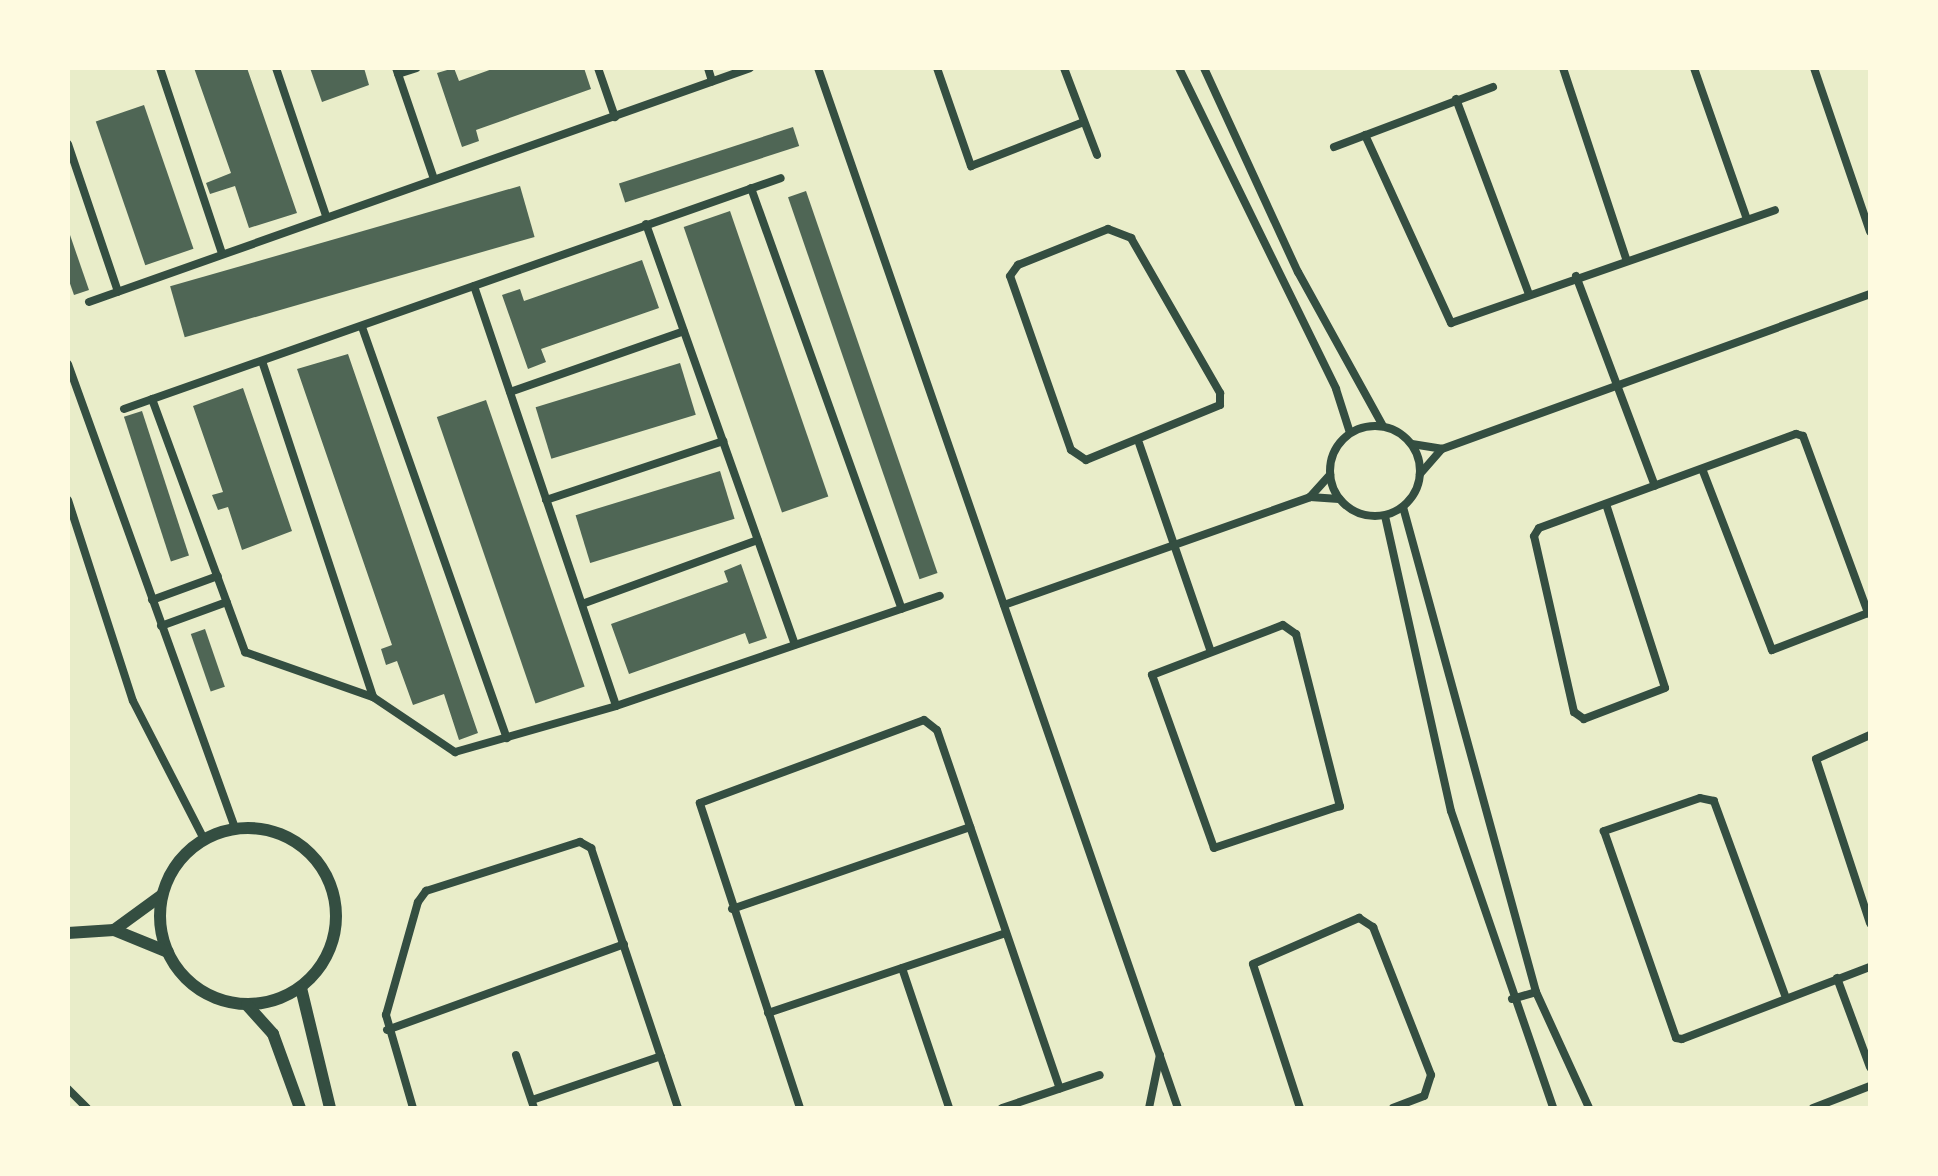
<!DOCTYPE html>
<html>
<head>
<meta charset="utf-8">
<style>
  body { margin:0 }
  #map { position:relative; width:1938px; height:1176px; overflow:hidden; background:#e9edc9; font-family:"DM Sans",sans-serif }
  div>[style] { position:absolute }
  .building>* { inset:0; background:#4f6655; transform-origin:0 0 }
  .minor>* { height:8px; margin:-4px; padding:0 4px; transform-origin:4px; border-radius:4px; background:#344e41 }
  .minor>.ring { margin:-4px; padding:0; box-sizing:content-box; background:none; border:8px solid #344e41; border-radius:50% }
  .tertiary>* { height:12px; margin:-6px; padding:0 6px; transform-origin:6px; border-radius:6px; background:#344e41 }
  .tertiary>.ring { margin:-6px; padding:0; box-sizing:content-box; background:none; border:12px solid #344e41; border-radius:50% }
  span { translate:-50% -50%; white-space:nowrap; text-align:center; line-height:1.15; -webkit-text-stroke:6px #fefae0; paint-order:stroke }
  .frame { position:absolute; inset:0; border:70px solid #fefae0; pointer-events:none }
</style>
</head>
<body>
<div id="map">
  <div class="building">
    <div style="clip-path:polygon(194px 68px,247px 68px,297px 213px,249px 228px,235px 186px,210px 194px,206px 183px,231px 173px)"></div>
    <div style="clip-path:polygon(310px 68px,364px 68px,369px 85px,322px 102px)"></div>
    <div style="clip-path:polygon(454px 68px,459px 81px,495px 68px,584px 68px,591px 89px,476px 130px,479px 141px,462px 147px,437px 73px)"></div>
    <div style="left:144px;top:105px;width:152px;height:51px;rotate:71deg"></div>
    <div style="left:793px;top:127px;width:20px;height:183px;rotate:72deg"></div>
    <div style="left:520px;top:186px;width:53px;height:364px;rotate:74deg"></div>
    <div style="left:806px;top:191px;width:404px;height:19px;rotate:71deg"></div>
    <div style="left:730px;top:211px;width:302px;height:49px;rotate:71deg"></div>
    <div style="clip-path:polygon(70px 235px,89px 290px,74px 295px,68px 278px)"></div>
    <div style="clip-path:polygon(642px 260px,659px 308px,541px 349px,546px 362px,528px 369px,502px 295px,520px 289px,524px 301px)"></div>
    <div style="clip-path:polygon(348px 354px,478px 733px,459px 740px,444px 694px,413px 705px,397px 661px,386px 665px,381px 649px,392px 645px,297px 369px)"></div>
    <div style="left:680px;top:363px;width:54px;height:151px;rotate:73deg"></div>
    <div style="clip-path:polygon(243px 388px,292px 531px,242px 550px,228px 507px,218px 510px,212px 495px,223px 492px,193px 406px)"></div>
    <div style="left:486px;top:400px;width:303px;height:52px;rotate:71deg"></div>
    <div style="left:142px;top:411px;width:152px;height:19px;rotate:72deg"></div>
    <div style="left:720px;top:471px;width:50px;height:151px;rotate:73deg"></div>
    <div style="clip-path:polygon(741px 564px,767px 638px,749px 644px,745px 633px,629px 674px,611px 624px,728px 582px,724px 571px)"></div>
    <div style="left:205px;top:629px;width:61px;height:15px;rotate:71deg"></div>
  </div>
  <div class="minor">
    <div style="left:160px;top:68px;width:195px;rotate:71.5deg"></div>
    <div style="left:276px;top:68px;width:156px;rotate:71.3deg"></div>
    <div style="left:396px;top:68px;width:117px;rotate:71.1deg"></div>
    <div style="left:598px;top:68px;width:52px;rotate:70.9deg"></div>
    <div style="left:708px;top:68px;width:14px;rotate:73deg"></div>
    <div style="left:818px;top:68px;width:1101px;rotate:70.91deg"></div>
    <div style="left:937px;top:68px;width:104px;rotate:70.9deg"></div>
    <div style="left:971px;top:166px;width:121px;rotate:-21.3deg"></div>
    <div style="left:1064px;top:68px;width:93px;rotate:69.2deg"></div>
    <div style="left:1179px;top:68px;width:357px;rotate:63.9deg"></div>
    <div style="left:1336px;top:389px;width:46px;rotate:72.3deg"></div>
    <div style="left:1204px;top:68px;width:225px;rotate:65.3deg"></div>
    <div style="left:1298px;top:272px;width:176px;rotate:61.1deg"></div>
    <div style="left:1563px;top:68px;width:201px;rotate:71.7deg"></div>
    <div style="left:1694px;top:68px;width:160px;rotate:70.7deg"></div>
    <div style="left:1814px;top:68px;width:173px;rotate:71.1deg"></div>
    <div style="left:398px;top:74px;width:19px;rotate:-18deg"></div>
    <div style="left:1456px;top:99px;width:208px;rotate:69.5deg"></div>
    <div style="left:1365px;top:135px;width:207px;rotate:65.4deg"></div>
    <div style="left:1451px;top:323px;width:343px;rotate:-19.2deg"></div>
    <div style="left:68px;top:144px;width:156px;rotate:71.3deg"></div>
    <div style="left:1334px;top:147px;width:170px;rotate:-20.7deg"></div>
    <div style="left:751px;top:188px;width:447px;rotate:70.3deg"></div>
    <div style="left:646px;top:224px;width:446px;rotate:70.5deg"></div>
    <div style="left:1108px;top:229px;width:25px;rotate:21deg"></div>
    <div style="left:1131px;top:238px;width:179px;rotate:60.1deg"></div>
    <div style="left:1220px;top:393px;width:12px;rotate:90deg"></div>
    <div style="left:1220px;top:405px;width:145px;rotate:157.7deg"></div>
    <div style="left:1086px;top:460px;width:18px;rotate:-146deg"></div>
    <div style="left:1071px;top:450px;width:184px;rotate:-109.3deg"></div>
    <div style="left:1010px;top:276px;width:14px;rotate:-54deg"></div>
    <div style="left:1018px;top:265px;width:97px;rotate:-21.8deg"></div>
    <div style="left:1576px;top:276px;width:224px;rotate:69.4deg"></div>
    <div style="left:474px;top:286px;width:443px;rotate:71.3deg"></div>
    <div style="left:89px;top:302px;width:701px;rotate:-19.49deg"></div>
    <div style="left:362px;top:327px;width:436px;rotate:70.6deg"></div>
    <div style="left:262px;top:361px;width:354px;rotate:71.7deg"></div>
    <div style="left:68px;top:364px;width:493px;rotate:70.2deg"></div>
    <div style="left:510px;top:392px;width:184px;rotate:-19.3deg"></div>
    <div style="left:152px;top:399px;width:270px;rotate:69.8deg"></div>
    <div style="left:245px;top:652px;width:136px;rotate:19.4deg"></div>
    <div style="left:373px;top:697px;width:99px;rotate:33.9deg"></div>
    <div style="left:455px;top:752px;width:167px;rotate:-15.9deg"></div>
    <div style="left:616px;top:706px;width:342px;rotate:-18.8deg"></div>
    <div style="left:124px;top:409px;width:696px;rotate:-19.37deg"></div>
    <div class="ring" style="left:1330px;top:426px;width:82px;height:82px"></div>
    <div style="left:1139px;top:443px;width:218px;rotate:71deg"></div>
    <div style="left:1412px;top:444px;width:30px;rotate:9deg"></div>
    <div style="left:1442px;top:449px;width:455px;rotate:-19.9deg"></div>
    <div style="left:1420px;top:474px;width:33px;rotate:-49deg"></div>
    <div style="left:1310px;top:497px;width:30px;rotate:-48deg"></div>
    <div style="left:68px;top:500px;width:211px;rotate:72.1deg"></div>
    <div style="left:133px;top:701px;width:155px;rotate:62.8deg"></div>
    <div style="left:546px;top:500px;width:187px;rotate:-18.4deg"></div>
    <div style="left:1606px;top:504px;width:193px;rotate:72.2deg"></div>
    <div style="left:1665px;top:688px;width:87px;rotate:159.1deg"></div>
    <div style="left:1584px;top:719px;width:12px;rotate:-145deg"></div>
    <div style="left:1574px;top:712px;width:180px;rotate:-102.8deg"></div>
    <div style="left:1534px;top:536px;width:9px;rotate:-58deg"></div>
    <div style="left:1539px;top:528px;width:274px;rotate:-20.1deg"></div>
    <div style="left:1796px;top:434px;width:7px;rotate:16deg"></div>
    <div style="left:1803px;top:436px;width:189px;rotate:69.8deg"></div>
    <div style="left:1868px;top:613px;width:103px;rotate:158.9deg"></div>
    <div style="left:1772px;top:650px;width:194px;rotate:-111.1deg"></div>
    <div style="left:1403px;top:507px;width:503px;rotate:74.66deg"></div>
    <div style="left:1536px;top:992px;width:128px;rotate:65.4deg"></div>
    <div style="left:1385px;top:516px;width:302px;rotate:77.4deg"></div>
    <div style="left:1451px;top:811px;width:314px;rotate:71deg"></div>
    <div style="left:152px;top:600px;width:70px;rotate:-20deg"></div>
    <div style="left:582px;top:604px;width:187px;rotate:-20deg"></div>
    <div style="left:1004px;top:605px;width:324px;rotate:-19.4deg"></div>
    <div style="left:1310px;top:497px;width:29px;rotate:4deg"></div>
    <div style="left:1283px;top:625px;width:16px;rotate:35deg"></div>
    <div style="left:1296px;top:634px;width:178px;rotate:75.7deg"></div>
    <div style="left:1340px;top:806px;width:133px;rotate:161.6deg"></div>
    <div style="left:1214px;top:848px;width:184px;rotate:-109.7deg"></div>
    <div style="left:1152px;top:675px;width:140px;rotate:-20.9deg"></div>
    <div style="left:161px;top:626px;width:70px;rotate:-20deg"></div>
    <div style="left:1870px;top:735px;width:59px;rotate:156deg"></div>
    <div style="left:1816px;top:759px;width:173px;rotate:71.8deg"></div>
    <div style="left:732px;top:909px;width:252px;rotate:-19deg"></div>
    <div style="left:902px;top:968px;width:148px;rotate:71.4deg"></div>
    <div style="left:1837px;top:978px;width:95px;rotate:69.7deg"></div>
    <div style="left:1786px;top:998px;width:210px;rotate:-110.1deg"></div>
    <div style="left:1714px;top:801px;width:14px;rotate:-168deg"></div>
    <div style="left:1700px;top:798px;width:102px;rotate:161deg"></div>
    <div style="left:1604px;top:831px;width:219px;rotate:70.8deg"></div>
    <div style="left:1676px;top:1038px;width:6px;rotate:9deg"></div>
    <div style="left:1682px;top:1039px;width:201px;rotate:-21deg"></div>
    <div style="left:1512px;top:999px;width:25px;rotate:-16deg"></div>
    <div style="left:768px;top:1013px;width:251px;rotate:-18.6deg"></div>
    <div style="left:387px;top:1030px;width:252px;rotate:-19.9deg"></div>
    <div style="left:516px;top:1055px;width:56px;rotate:71.2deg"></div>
    <div style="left:68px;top:1089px;width:27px;rotate:45deg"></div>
    <div style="left:532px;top:1100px;width:136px;rotate:-18.8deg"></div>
    <div style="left:413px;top:1108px;width:97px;rotate:-106.2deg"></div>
    <div style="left:386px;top:1015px;width:117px;rotate:-74.2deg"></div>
    <div style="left:418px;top:902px;width:14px;rotate:-54deg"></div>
    <div style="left:426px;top:891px;width:162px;rotate:-17.7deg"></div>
    <div style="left:580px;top:842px;width:13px;rotate:29deg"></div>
    <div style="left:591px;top:848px;width:274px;rotate:71.5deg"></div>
    <div style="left:800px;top:1108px;width:321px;rotate:-108.2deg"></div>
    <div style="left:700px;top:803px;width:239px;rotate:-20.3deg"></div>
    <div style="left:924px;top:720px;width:16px;rotate:38deg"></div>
    <div style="left:937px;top:730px;width:379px;rotate:71.1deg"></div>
    <div style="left:1002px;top:1108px;width:103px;rotate:-18.6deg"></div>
    <div style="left:1149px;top:1108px;width:54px;rotate:-78.3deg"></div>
    <div style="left:1300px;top:1108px;width:151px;rotate:-108.1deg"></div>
    <div style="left:1253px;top:964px;width:116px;rotate:-23.5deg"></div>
    <div style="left:1359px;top:918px;width:17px;rotate:33deg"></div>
    <div style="left:1373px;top:927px;width:159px;rotate:68.6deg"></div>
    <div style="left:1431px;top:1075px;width:22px;rotate:108deg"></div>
    <div style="left:1424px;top:1096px;width:33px;rotate:159deg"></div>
    <div style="left:1813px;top:1108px;width:61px;rotate:-21.1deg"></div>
  </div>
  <div class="tertiary">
    <div class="ring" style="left:160px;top:828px;width:164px;height:164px"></div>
    <div style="left:114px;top:930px;width:59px;rotate:-36.1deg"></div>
    <div style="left:68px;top:933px;width:46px;rotate:-3.7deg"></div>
    <div style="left:114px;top:930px;width:58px;rotate:22.2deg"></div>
    <div style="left:301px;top:988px;width:123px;rotate:76.4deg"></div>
    <div style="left:247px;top:1005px;width:39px;rotate:48deg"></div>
    <div style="left:273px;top:1034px;width:79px;rotate:70deg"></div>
  </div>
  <div class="frame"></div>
</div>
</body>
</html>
